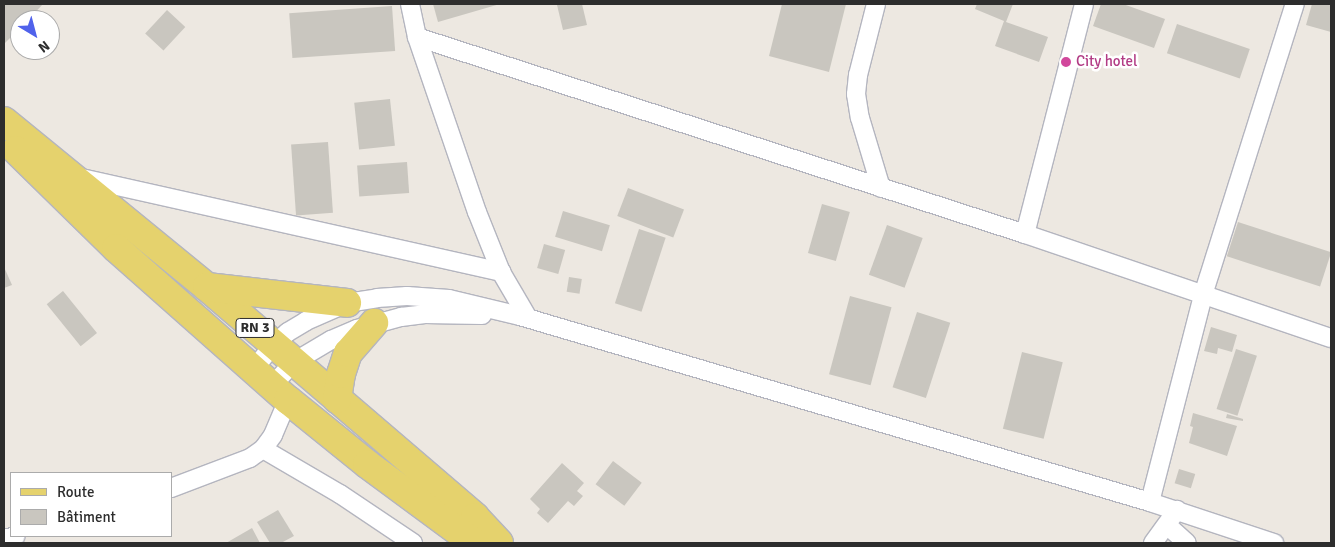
<!DOCTYPE html>
<html>
<head>
<meta charset="utf-8">
<style>
  body { margin:0 }
  #map { position:relative; width:1335px; height:547px; overflow:hidden; background:#ede8e1; font-family:Signika,sans-serif }
  div>[style] { position:absolute }
  .building>* { inset:0; background:#c9c6bf; transform-origin:0 0 }
  .roads { filter:drop-shadow(1px 0 #b4b5bf) drop-shadow(-1px 0 #b4b5bf) drop-shadow(0 1px #b4b5bf) drop-shadow(0 -1px #b4b5bf) }
  .minor>* { height:18px; margin:-9px; padding:0 9px; transform-origin:9px; border-radius:9px; background:#fff }
  .primary>* { height:28px; margin:-14px; padding:0 14px; transform-origin:14px; border-radius:14px; background:#e5d26d }
  .dots>* { width:14px; height:14px; translate:-50% -50%; box-sizing:border-box; border:2px solid #fff; border-radius:50% }
  span { translate:-50% -50%; white-space:nowrap; text-align:center; line-height:1.15; -webkit-text-stroke:5px #fff; paint-order:stroke }
  .shield-label span { padding:1px 4px; background:#fff; border:1px solid; border-radius:4px; -webkit-text-stroke-width:0 }
  .shield-label { font-size:14px; color:#2d2d2d; font-weight:700 }
  .hotel-label { font-size:15px; color:#b23c85 }
  .left { translate:0 -50%; text-align:left }
  .frame { position:absolute; inset:0; border:5px solid #2d2d2d; pointer-events:none }
  .legend { position:absolute; left:10px; top:472px; width:162px; height:65px; box-sizing:border-box; background:#fff; border:1px solid #ababab; margin:0; padding:6px 9px; list-style:none; font-size:15px; color:#2d2d2d }
  .legend li { display:flex; align-items:center; gap:10px; height:25px }
  .legend b { width:25px; border:1px solid #ababab }
  .north { position:absolute; left:10px; top:10px; width:50px; height:50px; box-sizing:border-box; background:#fff; border:1px solid #ababab; border-radius:50%; rotate:143deg; font-size:14px; font-weight:700; line-height:20px; text-align:center; color:#2d2d2d }
  .north::after { content:''; display:block; margin:auto; width:18px; height:22px; background:#5062eb; clip-path:polygon(50% 0,100% 100%,50% 72%,0 100%) }
</style>
</head>
<body>
<div id="map">
  <div class="building">
    <div style="clip-path:polygon(4px 4px,43px 4px,28px 20px,20px 20px,20px 28px,4px 44px)"></div>
    <div style="clip-path:polygon(433px 4px,500px 4px,438px 22px)"></div>
    <div style="clip-path:polygon(565px 4px,582px 4px,587px 25px,563px 30px,557px 5px)"></div>
    <div style="clip-path:polygon(782px 4px,846px 4px,829px 72px,769px 56px)"></div>
    <div style="clip-path:polygon(977px 4px,1013px 4px,1006px 22px,1048px 37px,1039px 62px,995px 46px,1004px 21px,975px 9px)"></div>
    <div style="clip-path:polygon(1101px 4px,1123px 4px,1165px 19px,1154px 48px,1093px 26px)"></div>
    <div style="clip-path:polygon(1312px 4px,1331px 4px,1331px 32px,1306px 25px)"></div>
    <div style="left:392px;top:6px;width:45px;height:103px;rotate:86deg"></div>
    <div style="left:167px;top:10px;width:25px;height:32px;rotate:43deg"></div>
    <div style="left:1177px;top:24px;width:77px;height:31px;rotate:19deg"></div>
    <div style="left:390px;top:99px;width:47px;height:36px;rotate:84deg"></div>
    <div style="left:328px;top:142px;width:71px;height:37px;rotate:86deg"></div>
    <div style="left:407px;top:162px;width:31px;height:50px;rotate:86deg"></div>
    <div style="left:628px;top:188px;width:60px;height:30px;rotate:21deg"></div>
    <div style="left:822px;top:204px;width:29px;height:51px;rotate:16deg"></div>
    <div style="left:563px;top:211px;width:49px;height:27px;rotate:17deg"></div>
    <div style="left:1238px;top:222px;width:98px;height:36px;rotate:18deg"></div>
    <div style="left:887px;top:225px;width:38px;height:53px;rotate:20deg"></div>
    <div style="left:639px;top:229px;width:28px;height:78px;rotate:18deg"></div>
    <div style="left:544px;top:244px;width:22px;height:25px;rotate:16deg"></div>
    <div style="clip-path:polygon(4px 267px,12px 285px,4px 288px)"></div>
    <div style="left:569px;top:277px;width:13px;height:15px;rotate:9deg"></div>
    <div style="left:63px;top:291px;width:54px;height:21px;rotate:51deg"></div>
    <div style="left:850px;top:296px;width:43px;height:81px;rotate:15deg"></div>
    <div style="left:917px;top:312px;width:35px;height:79px;rotate:18deg"></div>
    <div style="clip-path:polygon(1211px 327px,1237px 335px,1232px 352px,1218px 348px,1217px 354px,1204px 351px)"></div>
    <div style="left:1236px;top:349px;width:22px;height:63px;rotate:18deg"></div>
    <div style="left:1022px;top:352px;width:42px;height:79px;rotate:14deg"></div>
    <div style="clip-path:polygon(1193px 413px,1237px 426px,1227px 456px,1189px 443px,1193px 427px,1190px 426px)"></div>
    <div style="clip-path:polygon(1227px 414px,1243px 419px,1243px 421px,1226px 418px)"></div>
    <div style="left:613px;top:461px;width:36px;height:29px;rotate:37deg"></div>
    <div style="clip-path:polygon(562px 463px,584px 483px,577px 491px,583px 496px,574px 506px,568px 501px,548px 523px,537px 513px,540px 509px,530px 499px)"></div>
    <div style="left:1179px;top:469px;width:17px;height:15px;rotate:17deg"></div>
    <div style="clip-path:polygon(278px 510px,294px 536px,281px 543px,270px 543px,257px 522px)"></div>
    <div style="clip-path:polygon(252px 528px,260px 543px,226px 543px)"></div>
  </div>
  <div class="roads">
    <div class="minor">
      <div style="left:410px;top:4px;width:34px;rotate:78deg"></div>
      <div style="left:417px;top:37px;width:185px;rotate:71.1deg"></div>
      <div style="left:477px;top:212px;width:65px;rotate:68.2deg"></div>
      <div style="left:501px;top:272px;width:53px;rotate:59.6deg"></div>
      <div style="left:876px;top:4px;width:73px;rotate:104.2deg"></div>
      <div style="left:858px;top:75px;width:19px;rotate:96deg"></div>
      <div style="left:856px;top:94px;width:24px;rotate:81deg"></div>
      <div style="left:860px;top:118px;width:73px;rotate:73.3deg"></div>
      <div style="left:417px;top:37px;width:639px;rotate:17.95deg"></div>
      <div style="left:1025px;top:234px;width:323px;rotate:18.8deg"></div>
      <div style="left:77px;top:177px;width:435px;rotate:12.6deg"></div>
      <div style="left:1025px;top:234px;width:237px;rotate:-75.6deg"></div>
      <div style="left:255px;top:368px;width:31px;rotate:-52deg"></div>
      <div style="left:274px;top:344px;width:18px;rotate:-41deg"></div>
      <div style="left:288px;top:332px;width:21px;rotate:-31deg"></div>
      <div style="left:306px;top:321px;width:45px;rotate:-23.7deg"></div>
      <div style="left:347px;top:303px;width:30px;rotate:-9deg"></div>
      <div style="left:377px;top:298px;width:30px;rotate:-4deg"></div>
      <div style="left:407px;top:296px;width:42px;rotate:4.1deg"></div>
      <div style="left:449px;top:299px;width:73px;rotate:13.5deg"></div>
      <div style="left:520px;top:316px;width:657px;rotate:16.45deg"></div>
      <div style="left:1150px;top:502px;width:131px;rotate:18.3deg"></div>
      <div style="left:273px;top:385px;width:31px;rotate:-48deg"></div>
      <div style="left:294px;top:362px;width:43px;rotate:-30.7deg"></div>
      <div style="left:331px;top:340px;width:28px;rotate:-23deg"></div>
      <div style="left:357px;top:329px;width:46px;rotate:-15.3deg"></div>
      <div style="left:401px;top:317px;width:24px;rotate:-7deg"></div>
      <div style="left:425px;top:314px;width:57px;rotate:1deg"></div>
      <div style="left:263px;top:449px;width:89px;rotate:30.3deg"></div>
      <div style="left:340px;top:494px;width:88px;rotate:33.9deg"></div>
      <div style="left:171px;top:488px;width:85px;rotate:-20.8deg"></div>
      <div style="left:250px;top:458px;width:16px;rotate:-35deg"></div>
      <div style="left:263px;top:449px;width:17px;rotate:-54deg"></div>
      <div style="left:273px;top:435px;width:38px;rotate:-67deg"></div>
      <div style="left:1150px;top:502px;width:214px;rotate:-75.6deg"></div>
      <div style="left:1203px;top:295px;width:305px;rotate:-72.5deg"></div>
      <div style="left:1168px;top:526px;width:25px;rotate:42deg"></div>
      <div style="left:4px;top:539px;width:12px;rotate:-14deg"></div>
      <div style="left:1153px;top:543px;width:41px;rotate:-54deg"></div>
    </div>
    <div class="primary">
      <div style="left:4px;top:121px;width:262px;rotate:39.3deg"></div>
      <div style="left:207px;top:287px;width:353px;rotate:40.6deg"></div>
      <div style="left:475px;top:517px;width:35px;rotate:47deg"></div>
      <div style="left:16px;top:150px;width:140px;rotate:44.4deg"></div>
      <div style="left:116px;top:248px;width:230px;rotate:41.5deg"></div>
      <div style="left:288px;top:400px;width:102px;rotate:39deg"></div>
      <div style="left:367px;top:464px;width:133px;rotate:36.4deg"></div>
      <div style="left:207px;top:287px;width:141px;rotate:6.5deg"></div>
      <div style="left:337px;top:399px;width:25px;rotate:-81deg"></div>
      <div style="left:341px;top:374px;width:22px;rotate:-72deg"></div>
      <div style="left:348px;top:353px;width:40px;rotate:-49deg"></div>
    </div>
  </div>
  <div class="dots">
    <div style="left:1066px;top:62px;background:#d1479c"></div>
  </div>
  <div class="shield-label">
    <span style="left:255px;top:328px">RN 3</span>
  </div>
  <div class="hotel-label">
    <span class="left" style="left:1076px;top:62px">City hotel</span>
  </div>
  <div class="frame"></div>
  <ul class="legend">
  <li><b style="height:6px;background:#e5d26d"></b>Route</li>
  <li><b style="height:14px;background:#c9c6bf"></b>Bâtiment</li>
  </ul>
  <div class="north">N</div>
</div>
</body>
</html>
